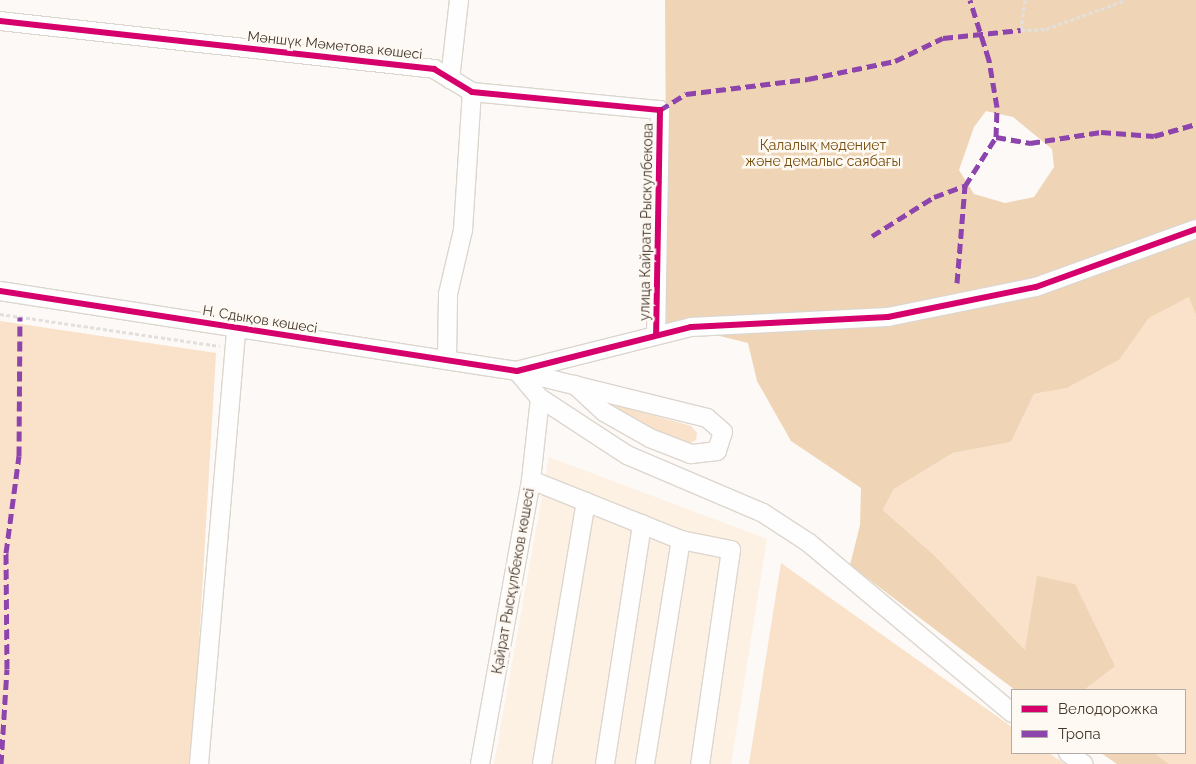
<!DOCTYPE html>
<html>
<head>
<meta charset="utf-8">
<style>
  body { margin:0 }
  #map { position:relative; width:1196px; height:764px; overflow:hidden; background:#fcf9f6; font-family:Raleway,sans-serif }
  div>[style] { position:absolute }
  .built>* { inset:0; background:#fdf1e3 }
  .green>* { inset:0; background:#f9e2c9 }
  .forest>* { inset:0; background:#efd5b6 }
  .path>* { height:3px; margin-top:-1.5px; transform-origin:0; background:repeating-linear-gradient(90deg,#e1e0dd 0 4px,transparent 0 6.5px) }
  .roads { filter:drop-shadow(1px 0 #dcd6ce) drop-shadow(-1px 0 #dcd6ce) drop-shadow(0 1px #dcd6ce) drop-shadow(0 -1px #dcd6ce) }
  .minor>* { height:18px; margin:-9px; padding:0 9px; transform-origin:9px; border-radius:9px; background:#fffefe }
  .quiet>* { height:5px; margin-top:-2.5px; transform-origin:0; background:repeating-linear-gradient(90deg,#8e44ad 0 10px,transparent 0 15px) }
  .cycleway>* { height:6px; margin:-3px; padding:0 3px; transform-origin:3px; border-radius:3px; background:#d6006c }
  span { translate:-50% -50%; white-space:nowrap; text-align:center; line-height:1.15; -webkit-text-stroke:5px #fff9f3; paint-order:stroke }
  .street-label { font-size:14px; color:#43392d }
  .park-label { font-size:14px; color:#774d0b }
  .legend { position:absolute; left:1011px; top:689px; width:175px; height:65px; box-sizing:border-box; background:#fff9f3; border:1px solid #b4aca4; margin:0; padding:6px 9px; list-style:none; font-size:15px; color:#43392d }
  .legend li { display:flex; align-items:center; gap:10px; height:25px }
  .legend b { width:25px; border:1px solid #b4aca4 }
</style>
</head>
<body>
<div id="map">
  <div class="built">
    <div style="clip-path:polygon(549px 457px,767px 539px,731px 764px,494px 764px)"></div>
  </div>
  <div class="green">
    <div style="clip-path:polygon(1190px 296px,1196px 315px,1196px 764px,1169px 764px,1154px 753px,1185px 753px,1185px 690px,1084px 690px,1115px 665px,1025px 650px,935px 556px,883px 510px,894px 489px,953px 453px,1011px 442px,1034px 394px,1067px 388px,1119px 360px,1149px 318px)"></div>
    <div style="clip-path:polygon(0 321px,216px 353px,192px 764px,0 764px)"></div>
    <div style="clip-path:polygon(610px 403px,691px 426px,697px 433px,696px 440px,688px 444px,647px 428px)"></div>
    <div style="clip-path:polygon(781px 563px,1012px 727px,1012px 753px,1049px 753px,1065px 764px,749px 764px)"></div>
  </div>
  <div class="forest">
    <div style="clip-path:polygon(evenodd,665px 0,1196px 0,1196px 315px,1189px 297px,1149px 318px,1119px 360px,1067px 388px,1034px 394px,1011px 442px,953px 453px,894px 489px,883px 510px,935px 556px,1025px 650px,1037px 576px,1075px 584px,1115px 666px,1084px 690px,1015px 690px,850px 565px,860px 525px,861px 488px,791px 441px,757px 381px,748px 343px,667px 323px,665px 0,986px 111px,1013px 117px,1052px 149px,1054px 167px,1034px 197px,1005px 203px,974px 194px,959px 170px,974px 127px,986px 111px)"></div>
    <div style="clip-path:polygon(1101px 753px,1154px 753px,1169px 764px,1117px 764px)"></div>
  </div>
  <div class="path">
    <div style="left:1025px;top:0;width:30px;rotate:98deg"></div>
    <div style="left:1021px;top:30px;width:25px;rotate:-2deg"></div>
    <div style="left:1046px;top:29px;width:85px;rotate:-19.9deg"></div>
    <div style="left:0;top:314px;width:222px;rotate:8.3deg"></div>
  </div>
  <div class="roads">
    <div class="minor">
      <div style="left:0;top:21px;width:437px;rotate:6.3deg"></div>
      <div style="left:434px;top:69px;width:44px;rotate:31.2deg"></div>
      <div style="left:472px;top:92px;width:189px;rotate:5.5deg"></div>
      <div style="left:660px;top:110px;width:224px;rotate:91deg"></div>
      <div style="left:450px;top:79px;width:80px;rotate:-83.5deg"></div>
      <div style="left:0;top:291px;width:523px;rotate:8.8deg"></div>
      <div style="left:517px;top:371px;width:196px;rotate:13.9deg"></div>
      <div style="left:707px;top:418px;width:21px;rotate:41deg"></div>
      <div style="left:723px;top:432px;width:20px;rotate:108deg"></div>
      <div style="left:717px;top:451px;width:26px;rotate:173deg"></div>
      <div style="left:691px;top:454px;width:44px;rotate:-158.7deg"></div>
      <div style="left:650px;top:438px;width:53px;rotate:-150.5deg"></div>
      <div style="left:604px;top:412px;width:40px;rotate:-137deg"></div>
      <div style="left:447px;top:360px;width:66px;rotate:-89.1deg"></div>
      <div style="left:448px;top:294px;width:66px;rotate:-76.8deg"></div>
      <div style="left:463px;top:230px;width:138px;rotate:-86.3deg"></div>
      <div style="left:520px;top:370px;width:176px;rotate:-14.1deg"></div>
      <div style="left:691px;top:327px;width:197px;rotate:-2.9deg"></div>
      <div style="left:888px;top:317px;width:151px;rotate:-11.5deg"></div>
      <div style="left:1036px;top:287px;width:170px;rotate:-19.9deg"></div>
      <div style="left:517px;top:371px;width:35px;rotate:50deg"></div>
      <div style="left:540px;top:398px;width:104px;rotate:33.2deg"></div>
      <div style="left:627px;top:455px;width:148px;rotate:23.1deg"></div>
      <div style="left:763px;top:513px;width:55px;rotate:33.1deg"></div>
      <div style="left:809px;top:543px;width:265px;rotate:39.9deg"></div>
      <div style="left:531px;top:480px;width:162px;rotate:21.8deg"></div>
      <div style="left:1068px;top:753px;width:19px;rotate:35deg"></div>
      <div style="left:199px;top:764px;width:438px;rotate:-85.1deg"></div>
      <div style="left:480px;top:764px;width:289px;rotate:-79.8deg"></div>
      <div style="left:531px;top:480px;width:82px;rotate:-83.7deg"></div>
      <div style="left:542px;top:764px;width:266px;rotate:-80.5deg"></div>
      <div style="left:605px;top:764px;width:243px;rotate:-81.2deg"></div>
      <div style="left:645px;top:764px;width:227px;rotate:-80.9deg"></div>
      <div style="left:681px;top:540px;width:51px;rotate:11.3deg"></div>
      <div style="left:731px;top:550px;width:216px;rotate:98.2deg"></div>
    </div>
  </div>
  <div class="quiet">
    <div style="left:660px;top:110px;width:31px;rotate:-32deg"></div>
    <div style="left:686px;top:94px;width:123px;rotate:-7deg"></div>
    <div style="left:808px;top:79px;width:89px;rotate:-11.7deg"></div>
    <div style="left:895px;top:61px;width:53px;rotate:-25.6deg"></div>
    <div style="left:943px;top:38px;width:78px;rotate:-5.9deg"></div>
    <div style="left:996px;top:137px;width:35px;rotate:10deg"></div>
    <div style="left:1030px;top:143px;width:72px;rotate:-8.8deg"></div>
    <div style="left:1101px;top:132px;width:53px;rotate:4.3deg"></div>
    <div style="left:1154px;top:136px;width:44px;rotate:-15.9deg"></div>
    <div style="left:872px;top:236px;width:73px;rotate:-32.2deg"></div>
    <div style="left:934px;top:197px;width:33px;rotate:-20deg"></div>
    <div style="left:957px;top:283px;width:97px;rotate:-85.3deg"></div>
    <div style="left:965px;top:186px;width:58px;rotate:-57.7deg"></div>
    <div style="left:996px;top:137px;width:30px;rotate:-88deg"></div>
    <div style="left:997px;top:107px;width:48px;rotate:-99.7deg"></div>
    <div style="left:989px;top:60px;width:63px;rotate:-107.6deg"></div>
    <div style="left:1px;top:764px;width:95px;rotate:-86.4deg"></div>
    <div style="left:7px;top:669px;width:116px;rotate:-90.5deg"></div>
    <div style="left:6px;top:553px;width:98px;rotate:-82.4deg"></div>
    <div style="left:19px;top:456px;width:139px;rotate:-89.6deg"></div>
  </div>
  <div class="cycleway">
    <div style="left:0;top:21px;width:437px;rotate:6.3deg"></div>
    <div style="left:434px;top:69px;width:44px;rotate:31.2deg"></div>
    <div style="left:472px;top:92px;width:189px;rotate:5.5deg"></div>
    <div style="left:660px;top:110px;width:224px;rotate:91deg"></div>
    <div style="left:0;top:291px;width:523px;rotate:8.8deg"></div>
    <div style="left:517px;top:371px;width:179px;rotate:-14.2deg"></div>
    <div style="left:691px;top:327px;width:197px;rotate:-2.9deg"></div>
    <div style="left:888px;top:317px;width:151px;rotate:-11.5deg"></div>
    <div style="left:1036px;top:287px;width:170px;rotate:-19.9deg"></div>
  </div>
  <div class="street-label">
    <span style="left:335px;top:45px;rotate:6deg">Мәншүк Мәметова көшесі</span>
    <span style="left:646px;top:222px;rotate:-89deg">улица Кайрата Рыскулбекова</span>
    <span style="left:260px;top:319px;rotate:9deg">Н. Сдықов көшесі</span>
    <span style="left:513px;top:581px;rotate:-80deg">Қайрат Рысқұлбеков көшесі</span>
  </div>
  <div class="park-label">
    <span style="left:823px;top:153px">Қалалық мәдениет<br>және демалыс саябағы</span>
  </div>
  <ul class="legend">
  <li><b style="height:6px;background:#d6006c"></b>Велодорожка</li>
  <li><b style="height:6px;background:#8e44ad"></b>Тропа</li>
  </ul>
</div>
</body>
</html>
